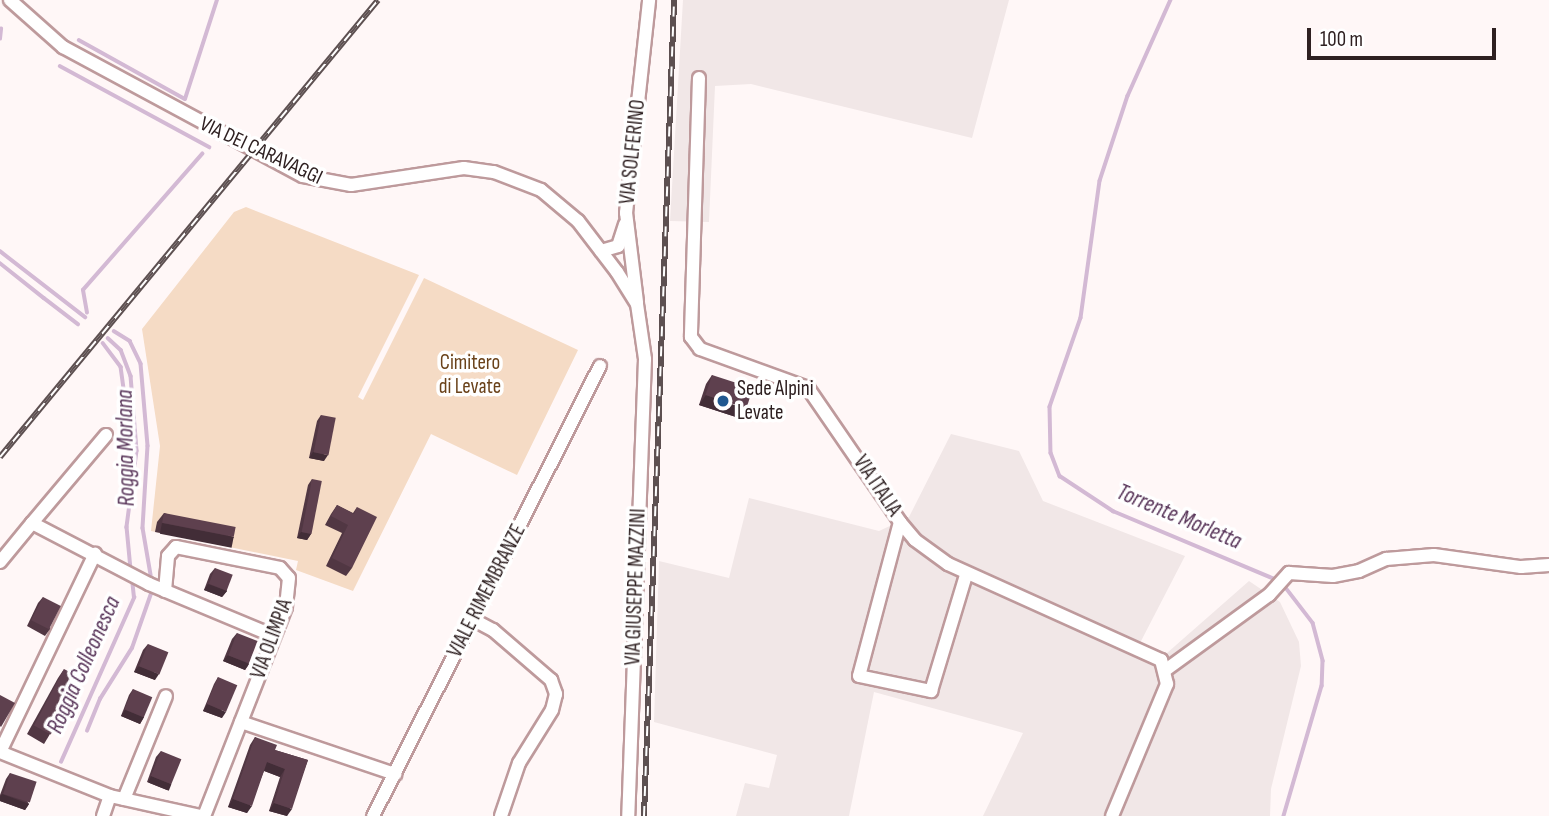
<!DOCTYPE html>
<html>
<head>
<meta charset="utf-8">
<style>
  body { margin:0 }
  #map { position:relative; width:1549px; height:816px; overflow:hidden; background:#fff7f7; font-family:"Sofia Sans Condensed",sans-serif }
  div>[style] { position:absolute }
  .built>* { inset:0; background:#f1e7e7 }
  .green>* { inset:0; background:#f5dbc5 }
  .stream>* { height:3.5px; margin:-1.75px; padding:0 1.75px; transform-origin:1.75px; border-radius:1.75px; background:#d3b9d4 }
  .roads { filter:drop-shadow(2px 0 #be9a9c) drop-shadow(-2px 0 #be9a9c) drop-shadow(0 2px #be9a9c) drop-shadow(0 -2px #be9a9c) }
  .minor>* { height:12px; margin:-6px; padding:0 6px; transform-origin:6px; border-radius:6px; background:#fff }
  .rail>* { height:6px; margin-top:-3px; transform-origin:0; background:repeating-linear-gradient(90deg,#fff 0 10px,#5d5051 0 20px); box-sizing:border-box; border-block:2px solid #5d5051 }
  .wall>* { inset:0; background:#513743 }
  .shaded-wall>* { inset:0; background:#422d37; transform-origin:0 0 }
  .building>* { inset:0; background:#5e404e; transform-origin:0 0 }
  .dots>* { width:19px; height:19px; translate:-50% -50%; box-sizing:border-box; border:4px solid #fff; border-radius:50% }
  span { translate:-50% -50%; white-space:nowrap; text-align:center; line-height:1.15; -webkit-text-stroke:7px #fff; paint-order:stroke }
  .street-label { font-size:21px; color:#2e2021 }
  .park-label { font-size:21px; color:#6a421a }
  .poi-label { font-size:21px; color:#2e2021 }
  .left { translate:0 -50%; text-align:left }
  .water-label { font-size:23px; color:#553156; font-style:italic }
  .scale { position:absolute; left:1307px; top:28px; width:189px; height:32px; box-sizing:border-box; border:4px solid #2e2021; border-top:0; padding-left:9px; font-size:21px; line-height:24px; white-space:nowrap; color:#2e2021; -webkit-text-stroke:5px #fff; paint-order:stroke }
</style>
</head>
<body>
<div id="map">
  <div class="built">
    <div style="clip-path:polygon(683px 0,1009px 0,972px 138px,751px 84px,715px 86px,709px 222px,670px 221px)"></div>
    <div style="clip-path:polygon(951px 434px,1019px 451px,1043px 501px,1185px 556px,1140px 643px,1167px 653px,1249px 581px,1280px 602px,1299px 642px,1301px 666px,1271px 789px,1270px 816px,983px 816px,1023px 733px,874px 692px,849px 816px,736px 816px,745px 783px,769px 788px,777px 755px,654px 722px,659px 561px,729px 578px,749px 498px,879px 531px,909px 517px)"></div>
  </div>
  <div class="green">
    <div style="clip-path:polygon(246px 207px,419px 275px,358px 397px,363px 400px,424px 278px,578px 350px,517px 475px,431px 434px,353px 591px,296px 570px,298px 561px,151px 531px,160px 446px,142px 329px,234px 212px)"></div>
  </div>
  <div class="stream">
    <div style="left:1171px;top:0;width:105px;rotate:114.1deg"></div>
    <div style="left:1128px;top:96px;width:89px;rotate:108.2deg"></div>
    <div style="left:1100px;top:181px;width:138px;rotate:97.9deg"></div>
    <div style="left:1081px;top:318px;width:94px;rotate:109.2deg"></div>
    <div style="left:1050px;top:407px;width:46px;rotate:88.8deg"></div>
    <div style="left:1051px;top:453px;width:25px;rotate:69deg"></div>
    <div style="left:1060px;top:476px;width:64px;rotate:33.4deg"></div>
    <div style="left:1113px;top:511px;width:178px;rotate:22.8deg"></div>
    <div style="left:0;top:39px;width:10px;rotate:-84deg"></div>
    <div style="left:79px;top:40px;width:121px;rotate:29.1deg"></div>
    <div style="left:185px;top:99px;width:104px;rotate:-72.1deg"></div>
    <div style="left:60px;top:66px;width:170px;rotate:28.5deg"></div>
    <div style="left:0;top:251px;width:108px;rotate:37.8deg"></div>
    <div style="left:0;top:263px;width:56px;rotate:38.5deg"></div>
    <div style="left:44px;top:298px;width:43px;rotate:37.4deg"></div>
    <div style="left:87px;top:313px;width:23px;rotate:-100deg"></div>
    <div style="left:83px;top:290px;width:181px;rotate:-48.8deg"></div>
    <div style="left:114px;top:331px;width:19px;rotate:32deg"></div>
    <div style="left:130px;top:341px;width:25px;rotate:64deg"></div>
    <div style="left:141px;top:364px;width:82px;rotate:85.1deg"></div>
    <div style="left:148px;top:446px;width:82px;rotate:93.5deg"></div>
    <div style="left:143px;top:528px;width:48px;rotate:80.3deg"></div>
    <div style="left:108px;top:338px;width:18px;rotate:43deg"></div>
    <div style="left:121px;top:350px;width:28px;rotate:69deg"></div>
    <div style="left:131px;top:376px;width:75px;rotate:85.4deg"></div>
    <div style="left:137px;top:451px;width:77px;rotate:97.5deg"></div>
    <div style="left:127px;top:527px;width:42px;rotate:84.6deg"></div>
    <div style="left:103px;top:343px;width:30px;rotate:53deg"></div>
    <div style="left:121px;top:367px;width:80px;rotate:82.1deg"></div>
    <div style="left:1283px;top:584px;width:49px;rotate:52.4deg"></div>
    <div style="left:1313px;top:623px;width:39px;rotate:75deg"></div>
    <div style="left:1323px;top:661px;width:25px;rotate:92deg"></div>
    <div style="left:1322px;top:686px;width:135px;rotate:106.3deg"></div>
    <div style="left:87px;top:731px;width:35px;rotate:-68deg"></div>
    <div style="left:100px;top:699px;width:60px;rotate:-57.9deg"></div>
    <div style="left:132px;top:648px;width:60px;rotate:-70.7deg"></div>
    <div style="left:61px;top:762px;width:180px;rotate:-66deg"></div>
    <div style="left:134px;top:598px;width:18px;rotate:-96deg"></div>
  </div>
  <div class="roads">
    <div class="minor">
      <div style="left:10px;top:0;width:71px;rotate:41.6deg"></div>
      <div style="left:63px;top:47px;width:272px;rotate:28.3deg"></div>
      <div style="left:303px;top:176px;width:49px;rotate:10.6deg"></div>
      <div style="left:351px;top:185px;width:114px;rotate:-8.6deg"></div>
      <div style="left:464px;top:168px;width:30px;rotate:8deg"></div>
      <div style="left:494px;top:172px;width:50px;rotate:21deg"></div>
      <div style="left:541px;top:190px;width:48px;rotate:40deg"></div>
      <div style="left:578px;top:221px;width:64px;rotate:52.6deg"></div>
      <div style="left:617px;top:272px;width:38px;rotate:58deg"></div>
      <div style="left:637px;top:304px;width:56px;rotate:81.7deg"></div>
      <div style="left:645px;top:359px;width:457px;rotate:92.1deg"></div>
      <div style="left:699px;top:78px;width:259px;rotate:91.8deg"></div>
      <div style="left:691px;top:337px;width:15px;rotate:53deg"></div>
      <div style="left:700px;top:349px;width:115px;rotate:19.9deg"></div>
      <div style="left:808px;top:388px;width:163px;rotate:55.5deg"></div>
      <div style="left:900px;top:522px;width:23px;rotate:50deg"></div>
      <div style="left:915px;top:540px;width:41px;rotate:36deg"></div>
      <div style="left:948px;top:564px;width:234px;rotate:24.3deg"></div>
      <div style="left:1161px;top:660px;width:25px;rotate:76deg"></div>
      <div style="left:1167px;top:684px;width:143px;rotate:112.6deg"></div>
      <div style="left:601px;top:251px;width:18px;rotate:-16deg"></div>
      <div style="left:618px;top:246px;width:23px;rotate:-72deg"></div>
      <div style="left:637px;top:302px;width:90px;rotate:-97deg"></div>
      <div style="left:626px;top:213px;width:214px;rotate:-83.8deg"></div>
      <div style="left:900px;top:522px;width:159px;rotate:104.9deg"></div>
      <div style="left:859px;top:676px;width:74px;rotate:11.8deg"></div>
      <div style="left:931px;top:691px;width:121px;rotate:-73.2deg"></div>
      <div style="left:32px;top:523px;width:115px;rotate:-49.9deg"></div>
      <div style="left:0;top:562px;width:50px;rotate:-50.6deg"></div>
      <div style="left:32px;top:523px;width:132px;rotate:27.5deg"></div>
      <div style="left:149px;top:584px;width:135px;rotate:22.6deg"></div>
      <div style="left:165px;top:591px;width:35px;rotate:-85deg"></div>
      <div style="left:168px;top:556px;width:12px;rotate:-48deg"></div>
      <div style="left:176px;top:547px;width:106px;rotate:11.4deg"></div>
      <div style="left:280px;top:568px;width:13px;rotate:48deg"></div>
      <div style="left:289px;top:578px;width:29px;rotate:96deg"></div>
      <div style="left:286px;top:607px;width:225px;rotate:111.4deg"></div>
      <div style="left:472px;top:619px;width:24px;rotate:28deg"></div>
      <div style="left:493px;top:630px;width:77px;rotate:40.8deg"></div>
      <div style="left:551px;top:680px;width:15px;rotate:70deg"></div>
      <div style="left:556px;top:694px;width:16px;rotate:104deg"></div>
      <div style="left:552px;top:710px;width:62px;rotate:121.9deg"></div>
      <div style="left:519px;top:763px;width:56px;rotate:108.8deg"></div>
      <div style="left:1167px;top:669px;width:126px;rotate:-36deg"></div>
      <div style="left:1269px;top:595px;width:30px;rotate:-48deg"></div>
      <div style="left:1289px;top:573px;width:44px;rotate:3.9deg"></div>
      <div style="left:1333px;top:576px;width:26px;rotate:-11deg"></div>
      <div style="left:1359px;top:571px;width:30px;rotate:-24deg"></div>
      <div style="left:1386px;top:559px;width:48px;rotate:-4.8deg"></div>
      <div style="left:1434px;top:555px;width:88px;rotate:7.9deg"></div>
      <div style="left:1521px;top:567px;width:28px;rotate:-4deg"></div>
      <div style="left:241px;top:722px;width:163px;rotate:18.7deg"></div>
      <div style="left:0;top:752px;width:220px;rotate:-64.4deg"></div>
      <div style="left:0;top:752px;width:118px;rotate:21.8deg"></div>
      <div style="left:110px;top:796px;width:92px;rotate:12.5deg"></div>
      <div style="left:124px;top:799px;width:111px;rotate:-67.8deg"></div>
      <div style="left:103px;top:816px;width:21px;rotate:-71deg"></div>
      <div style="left:373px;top:816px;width:504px;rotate:-63.23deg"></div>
    </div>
  </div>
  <div class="rail">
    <div style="left:0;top:457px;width:593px;rotate:-50.4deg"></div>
    <div style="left:644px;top:816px;width:817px;rotate:-87.89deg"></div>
  </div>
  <div class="wall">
    <div style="clip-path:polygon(712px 375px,739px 418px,699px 405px,706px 384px)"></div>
    <div style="clip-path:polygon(321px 415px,324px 461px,309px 458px,317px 421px)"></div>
    <div style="clip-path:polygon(312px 479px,311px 534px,307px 540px,297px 538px,308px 485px)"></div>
    <div style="clip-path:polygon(337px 505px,353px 513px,357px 507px,352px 568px,346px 576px,326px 566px,342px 533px,325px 525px,331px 514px)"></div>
    <div style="clip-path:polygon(164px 513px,234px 537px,227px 546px,155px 532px,157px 522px)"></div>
    <div style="clip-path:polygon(215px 568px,227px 591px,222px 597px,204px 590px,210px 574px)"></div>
    <div style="clip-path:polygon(43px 597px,50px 629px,45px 636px,27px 626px,38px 603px)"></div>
    <div style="clip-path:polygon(237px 633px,249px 664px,245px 670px,223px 661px,232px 639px)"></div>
    <div style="clip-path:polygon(148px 644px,155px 680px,134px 672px,143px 650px)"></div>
    <div style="clip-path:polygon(64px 669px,50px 734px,44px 744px,27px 734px,58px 678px)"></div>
    <div style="clip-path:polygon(218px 677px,222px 718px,203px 711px,214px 684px)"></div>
    <div style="clip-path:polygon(133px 689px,144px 717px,140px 724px,121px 716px,129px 695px)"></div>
    <div style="clip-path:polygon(255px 737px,275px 750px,308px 760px,287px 816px,269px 811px,280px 777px,264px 771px,247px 813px,228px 807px,250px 745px)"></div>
    <div style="clip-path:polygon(161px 751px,171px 784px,167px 790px,147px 782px,156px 757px)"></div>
    <div style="clip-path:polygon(10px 773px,29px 804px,25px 810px,0 801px,0 795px,6px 779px)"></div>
  </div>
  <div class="shaded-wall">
    <div style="clip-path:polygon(706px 395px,746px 409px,739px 418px,699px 405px)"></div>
    <div style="clip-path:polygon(313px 452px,328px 455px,324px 461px,309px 458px)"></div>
    <div style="left:162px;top:523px;width:73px;height:11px;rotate:11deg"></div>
    <div style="clip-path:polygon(301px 532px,311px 534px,307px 540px,297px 538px)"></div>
    <div style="clip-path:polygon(208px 584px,227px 591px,222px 597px,204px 590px)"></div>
    <div style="clip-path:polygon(228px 655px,249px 664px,245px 670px,223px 661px)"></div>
    <div style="clip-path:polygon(139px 666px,159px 674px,155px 680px,134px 672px)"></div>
    <div style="clip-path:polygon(207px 704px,226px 712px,222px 718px,203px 711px)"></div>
    <div style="clip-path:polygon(125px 710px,144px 717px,140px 724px,121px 716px)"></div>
    <div style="clip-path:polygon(267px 762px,285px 769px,280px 777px,262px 770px)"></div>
    <div style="left:151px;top:776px;width:22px;height:7px;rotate:22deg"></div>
    <div style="clip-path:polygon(2px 794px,29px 804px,25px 810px,0 801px,0 797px)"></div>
    <div style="clip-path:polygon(233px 799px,252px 806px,247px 813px,228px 807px)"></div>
    <div style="clip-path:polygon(274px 803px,292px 809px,287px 816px,269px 811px)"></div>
  </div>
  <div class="building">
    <div style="left:712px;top:375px;width:43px;height:21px;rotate:18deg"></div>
    <div style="left:321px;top:415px;width:15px;height:38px;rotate:11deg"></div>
    <div style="left:312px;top:479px;width:10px;height:54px;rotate:11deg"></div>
    <div style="clip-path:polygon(337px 505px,354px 514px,357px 507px,377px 517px,352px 568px,332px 558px,348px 525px,331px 516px)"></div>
    <div style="left:164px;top:513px;width:73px;height:10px;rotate:11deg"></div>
    <div style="left:215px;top:568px;width:19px;height:17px;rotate:21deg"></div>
    <div style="left:43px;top:597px;width:20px;height:26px;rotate:27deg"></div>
    <div style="left:237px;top:633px;width:22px;height:24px;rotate:21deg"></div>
    <div style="left:148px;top:644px;width:22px;height:24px;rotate:22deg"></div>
    <div style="left:64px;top:669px;width:19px;height:64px;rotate:28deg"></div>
    <div style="left:218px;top:677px;width:21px;height:29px;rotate:23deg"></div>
    <div style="left:133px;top:689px;width:21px;height:22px;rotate:23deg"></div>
    <div style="clip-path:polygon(0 695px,15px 703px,1px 727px,0 726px)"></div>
    <div style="clip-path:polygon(255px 737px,277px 745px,275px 750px,308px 760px,292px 809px,274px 803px,285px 769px,267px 762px,252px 806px,233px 799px)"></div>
    <div style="left:161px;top:751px;width:22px;height:27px;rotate:22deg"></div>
    <div style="left:10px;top:773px;width:28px;height:22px;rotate:18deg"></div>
  </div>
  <div class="dots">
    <div style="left:723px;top:401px;background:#205890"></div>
  </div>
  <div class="street-label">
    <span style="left:261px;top:151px;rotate:25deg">VIA DEI CARAVAGGI</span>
    <span style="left:633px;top:152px;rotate:-84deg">VIA SOLFERINO</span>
    <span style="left:877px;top:486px;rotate:56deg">VIA ITALIA</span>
    <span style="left:636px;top:587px;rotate:-88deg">VIA GIUSEPPE MAZZINI</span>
    <span style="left:487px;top:591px;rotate:-63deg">VIALE RIMEMBRANZE</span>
    <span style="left:272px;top:639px;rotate:-70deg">VIA OLIMPIA</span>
  </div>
  <div class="park-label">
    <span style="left:470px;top:375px">Cimitero<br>di Levate</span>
  </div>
  <div class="poi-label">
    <span class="left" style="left:737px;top:401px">Sede Alpini<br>Levate</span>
  </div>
  <div class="water-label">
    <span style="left:126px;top:448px;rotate:-91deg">Roggia Morlana</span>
    <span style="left:1179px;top:517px;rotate:23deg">Torrente Morletta</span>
    <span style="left:84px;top:665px;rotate:-66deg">Roggia Colleonesca</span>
  </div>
  <div class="scale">100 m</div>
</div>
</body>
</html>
